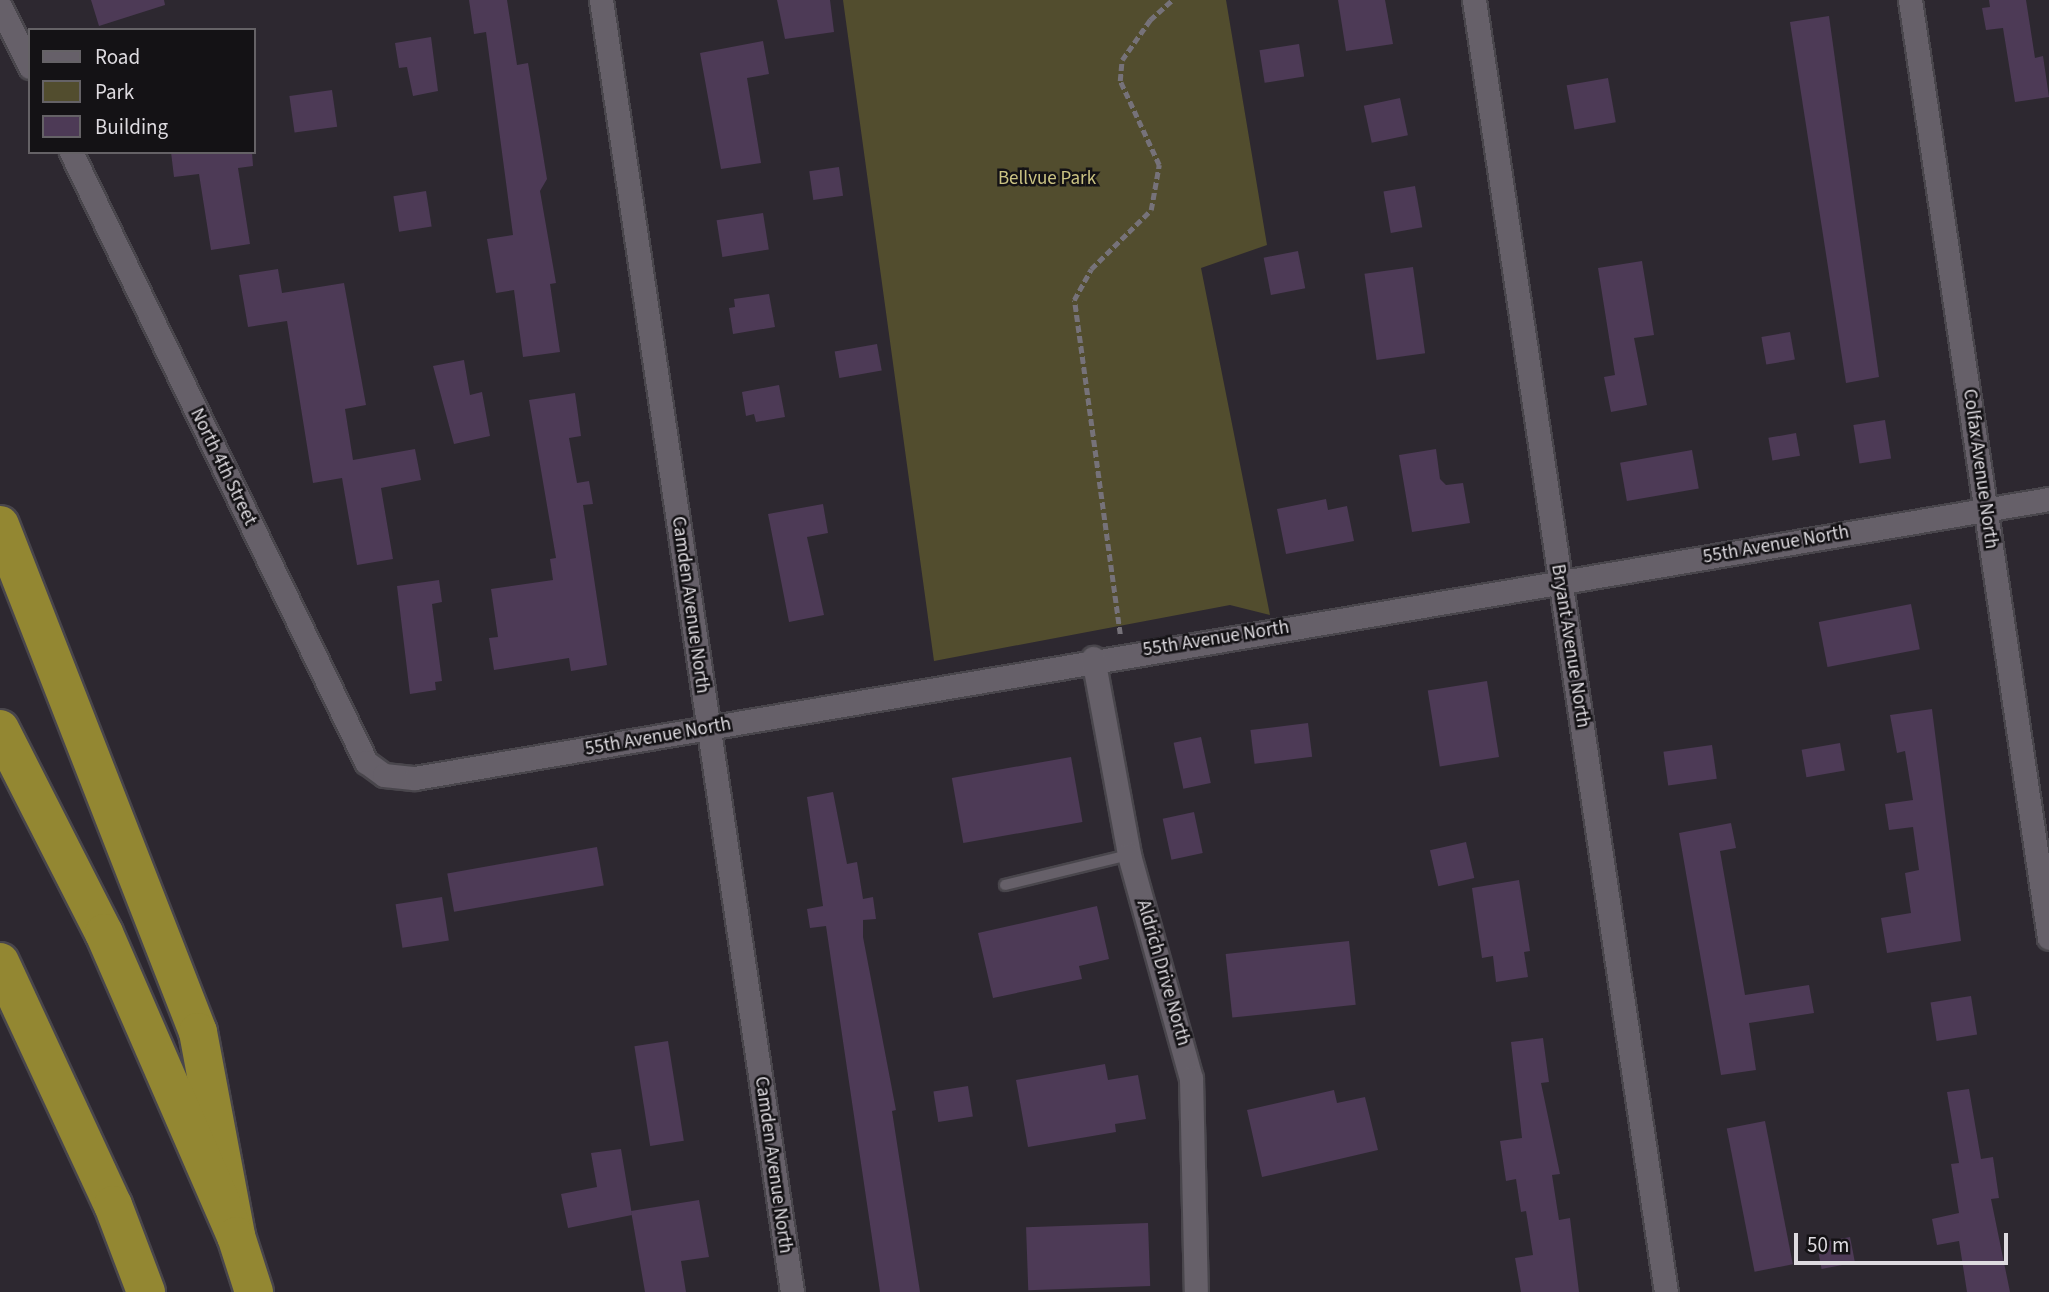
<!DOCTYPE html>
<html>
<head>
<meta charset="utf-8">
<style>
  body { margin:0 }
  #map { position:relative; width:2049px; height:1292px; overflow:hidden; background:#2d2830; font-family:"Source Sans 3",sans-serif }
  div>[style] { position:absolute }
  .green>* { inset:0; background:#524d2e }
  .building>* { inset:0; background:#4d3a56; transform-origin:0 0 }
  .path>* { height:4.5px; margin-top:-2.25px; transform-origin:0; background:repeating-linear-gradient(90deg,#767279 0 7px,transparent 0 10.5px) }
  .roads { filter:drop-shadow(2px 0 #49464c) drop-shadow(-2px 0 #49464c) drop-shadow(0 2px #49464c) drop-shadow(0 -2px #49464c) }
  .service>* { height:10px; margin:-5px; padding:0 5px; transform-origin:5px; border-radius:5px; background:#666069 }
  .minor>* { height:23px; margin:-11.5px; padding:0 11.5px; transform-origin:11.5px; border-radius:11.5px; background:#666069 }
  .motorway>* { height:38px; margin:-19px; padding:0 19px; transform-origin:19px; border-radius:19px; background:#938732 }
  span { translate:-50% -50%; white-space:nowrap; text-align:center; line-height:1.15; -webkit-text-stroke:5px #141215; paint-order:stroke }
  .park-label { font-size:19px; color:#cbc383 }
  .street-label { font-size:19px; color:#dedbe0 }
  .legend { position:absolute; left:28px; top:28px; width:228px; height:126px; box-sizing:border-box; background:#141215; border:2px solid #656266; margin:0; padding:9px 12px; list-style:none; font-size:21px; color:#dedbe0 }
  .legend li { display:flex; align-items:center; gap:14px; height:35px }
  .legend b { width:35px; border:2px solid #656266 }
  .scale { position:absolute; left:1794px; top:1233px; width:214px; height:32px; box-sizing:border-box; border:4px solid #dedbe0; border-top:0; padding-left:9px; font-size:21px; line-height:24px; white-space:nowrap; color:#dedbe0; -webkit-text-stroke:5px #141215; paint-order:stroke }
</style>
</head>
<body>
<div id="map">
  <div class="green">
    <div style="clip-path:polygon(843px 0,1226px 0,1267px 245px,1201px 268px,1270px 615px,1230px 605px,934px 661px)"></div>
  </div>
  <div class="building">
    <div style="clip-path:polygon(91px 0,164px 0,165px 5px,99px 26px)"></div>
    <div style="clip-path:polygon(469px 0,507px 0,517px 65px,528px 63px,547px 179px,540px 191px,556px 283px,550px 284px,560px 352px,523px 357px,514px 290px,496px 293px,487px 239px,513px 235px,486px 32px,474px 34px)"></div>
    <div style="clip-path:polygon(777px 0,830px 0,834px 32px,785px 39px)"></div>
    <div style="clip-path:polygon(1338px 0,1385px 0,1393px 44px,1346px 51px)"></div>
    <div style="clip-path:polygon(1989px 0,2026px 0,2035px 58px,2043px 56px,2049px 97px,2015px 102px,2003px 28px,1986px 30px,1982px 8px,1990px 7px)"></div>
    <div style="clip-path:polygon(1829px 16px,1879px 377px,1846px 383px,1790px 22px)"></div>
    <div style="clip-path:polygon(431px 37px,438px 91px,413px 96px,407px 67px,399px 68px,395px 43px)"></div>
    <div style="clip-path:polygon(763px 41px,769px 74px,747px 78px,761px 163px,721px 169px,700px 53px)"></div>
    <div style="left:1299px;top:44px;width:33px;height:40px;rotate:81deg"></div>
    <div style="left:1608px;top:78px;width:45px;height:42px;rotate:80deg"></div>
    <div style="left:332px;top:90px;width:37px;height:43px;rotate:82deg"></div>
    <div style="left:1400px;top:98px;width:38px;height:37px;rotate:78deg"></div>
    <div style="clip-path:polygon(171px 152px,252px 152px,253px 166px,238px 168px,250px 244px,211px 250px,199px 174px,174px 177px)"></div>
    <div style="left:839px;top:167px;width:29px;height:30px;rotate:82deg"></div>
    <div style="left:1415px;top:186px;width:42px;height:32px;rotate:80deg"></div>
    <div style="left:426px;top:191px;width:36px;height:33px;rotate:81deg"></div>
    <div style="left:763px;top:213px;width:37px;height:47px;rotate:81deg"></div>
    <div style="left:1298px;top:251px;width:38px;height:35px;rotate:79deg"></div>
    <div style="clip-path:polygon(1642px 261px,1654px 335px,1634px 338px,1647px 405px,1611px 412px,1604px 377px,1615px 375px,1598px 268px)"></div>
    <div style="left:1413px;top:267px;width:87px;height:49px;rotate:82deg"></div>
    <div style="clip-path:polygon(278px 269px,282px 293px,344px 283px,366px 405px,345px 409px,353px 460px,415px 449px,421px 480px,381px 488px,393px 559px,357px 565px,342px 478px,313px 483px,287px 321px,248px 327px,239px 275px)"></div>
    <div style="clip-path:polygon(769px 294px,775px 327px,733px 334px,729px 308px,735px 307px,734px 299px)"></div>
    <div style="left:1790px;top:332px;width:28px;height:29px;rotate:80deg"></div>
    <div style="left:877px;top:344px;width:27px;height:43px;rotate:80deg"></div>
    <div style="clip-path:polygon(464px 360px,470px 395px,482px 392px,490px 436px,454px 444px,433px 366px)"></div>
    <div style="clip-path:polygon(779px 385px,785px 417px,756px 422px,754px 414px,746px 416px,742px 392px)"></div>
    <div style="clip-path:polygon(575px 393px,581px 436px,569px 438px,577px 483px,589px 481px,593px 504px,583px 505px,607px 665px,571px 671px,569px 658px,494px 670px,489px 638px,498px 637px,491px 589px,553px 580px,550px 559px,556px 558px,529px 400px)"></div>
    <div style="left:1885px;top:420px;width:39px;height:32px;rotate:81deg"></div>
    <div style="left:1796px;top:433px;width:23px;height:28px;rotate:80deg"></div>
    <div style="clip-path:polygon(1436px 449px,1440px 479px,1446px 485px,1463px 483px,1470px 523px,1412px 532px,1399px 455px)"></div>
    <div style="left:1692px;top:450px;width:39px;height:73px;rotate:80deg"></div>
    <div style="clip-path:polygon(1326px 499px,1328px 510px,1347px 506px,1354px 541px,1286px 554px,1277px 509px)"></div>
    <div style="clip-path:polygon(823px 504px,828px 533px,807px 537px,824px 615px,789px 622px,768px 514px)"></div>
    <div style="clip-path:polygon(439px 580px,442px 602px,432px 604px,442px 681px,435px 682px,436px 690px,410px 694px,397px 586px)"></div>
    <div style="left:1911px;top:604px;width:46px;height:94px;rotate:79deg"></div>
    <div style="left:1487px;top:681px;width:77px;height:60px;rotate:81deg"></div>
    <div style="clip-path:polygon(1932px 709px,1961px 941px,1887px 953px,1881px 918px,1911px 913px,1905px 873px,1919px 870px,1913px 827px,1889px 830px,1885px 804px,1913px 800px,1905px 751px,1897px 753px,1890px 715px)"></div>
    <div style="left:1308px;top:723px;width:34px;height:58px;rotate:83deg"></div>
    <div style="left:1201px;top:737px;width:47px;height:28px;rotate:78deg"></div>
    <div style="left:1840px;top:743px;width:28px;height:39px;rotate:80deg"></div>
    <div style="left:1712px;top:745px;width:34px;height:49px;rotate:82deg"></div>
    <div style="left:1071px;top:757px;width:66px;height:121px;rotate:80deg"></div>
    <div style="clip-path:polygon(833px 792px,847px 864px,857px 862px,863px 899px,873px 897px,876px 919px,863px 920px,863px 937px,896px 1110px,892px 1111px,920px 1292px,880px 1292px,826px 926px,810px 928px,807px 909px,823px 906px,807px 797px)"></div>
    <div style="left:1194px;top:812px;width:42px;height:32px;rotate:78deg"></div>
    <div style="clip-path:polygon(1731px 823px,1736px 848px,1720px 851px,1745px 995px,1809px 985px,1814px 1013px,1749px 1023px,1756px 1070px,1721px 1075px,1679px 833px)"></div>
    <div style="left:1466px;top:842px;width:37px;height:37px;rotate:77deg"></div>
    <div style="left:597px;top:847px;width:39px;height:152px;rotate:80deg"></div>
    <div style="clip-path:polygon(1519px 880px,1530px 951px,1524px 952px,1528px 977px,1496px 982px,1493px 956px,1482px 958px,1472px 888px)"></div>
    <div style="left:442px;top:897px;width:44px;height:47px;rotate:81deg"></div>
    <div style="clip-path:polygon(1097px 906px,1109px 959px,1079px 966px,1082px 979px,993px 998px,978px 933px)"></div>
    <div style="left:1349px;top:941px;width:64px;height:124px;rotate:84deg"></div>
    <div style="left:1971px;top:996px;width:39px;height:41px;rotate:81deg"></div>
    <div style="clip-path:polygon(1543px 1038px,1549px 1082px,1541px 1083px,1560px 1174px,1552px 1175px,1559px 1220px,1570px 1218px,1579px 1292px,1521px 1292px,1515px 1258px,1533px 1255px,1526px 1211px,1521px 1212px,1516px 1179px,1506px 1181px,1500px 1141px,1522px 1138px,1511px 1042px)"></div>
    <div style="left:668px;top:1041px;width:101px;height:34px;rotate:81deg"></div>
    <div style="clip-path:polygon(1105px 1064px,1108px 1080px,1138px 1075px,1146px 1119px,1115px 1124px,1116px 1132px,1028px 1147px,1016px 1080px)"></div>
    <div style="left:968px;top:1086px;width:31px;height:35px;rotate:81deg"></div>
    <div style="clip-path:polygon(1969px 1089px,1981px 1159px,1993px 1157px,1999px 1198px,1991px 1199px,2010px 1292px,1967px 1292px,1959px 1241px,1937px 1245px,1932px 1219px,1959px 1213px,1951px 1164px,1959px 1163px,1947px 1092px)"></div>
    <div style="clip-path:polygon(1334px 1090px,1337px 1103px,1365px 1097px,1378px 1150px,1262px 1177px,1247px 1110px)"></div>
    <div style="left:1765px;top:1121px;width:146px;height:39px;rotate:79deg"></div>
    <div style="clip-path:polygon(621px 1149px,632px 1215px,568px 1228px,561px 1194px,597px 1187px,591px 1153px)"></div>
    <div style="clip-path:polygon(699px 1200px,709px 1257px,681px 1261px,686px 1292px,645px 1292px,631px 1211px)"></div>
    <div style="left:1148px;top:1223px;width:63px;height:122px;rotate:88deg"></div>
    <div style="left:1850px;top:1237px;width:26px;height:34px;rotate:79deg"></div>
  </div>
  <div class="path">
    <div style="left:1120px;top:634px;width:337px;rotate:-97.8deg"></div>
    <div style="left:1074px;top:300px;width:35px;rotate:-61deg"></div>
    <div style="left:1091px;top:269px;width:84px;rotate:-44.5deg"></div>
    <div style="left:1151px;top:210px;width:46px;rotate:-79.9deg"></div>
    <div style="left:1159px;top:165px;width:93px;rotate:-114.9deg"></div>
    <div style="left:1120px;top:81px;width:21px;rotate:-85deg"></div>
    <div style="left:1122px;top:60px;width:49px;rotate:-55deg"></div>
    <div style="left:1150px;top:20px;width:30px;rotate:-42deg"></div>
  </div>
  <div class="roads">
    <div class="service">
      <div style="left:1005px;top:885px;width:128px;rotate:-13.6deg"></div>
    </div>
    <div class="minor">
      <div style="left:601px;top:0;width:1306px;rotate:81.59deg"></div>
      <div style="left:1474px;top:0;width:1306px;rotate:81.55deg"></div>
      <div style="left:1910px;top:0;width:948px;rotate:81.57deg"></div>
      <div style="left:0;top:6px;width:68px;rotate:63.8deg"></div>
      <div style="left:71px;top:152px;width:678px;rotate:64.19deg"></div>
      <div style="left:366px;top:762px;width:22px;rotate:36deg"></div>
      <div style="left:384px;top:775px;width:31px;rotate:6deg"></div>
      <div style="left:415px;top:778px;width:1658px;rotate:-9.69deg"></div>
      <div style="left:1093px;top:658px;width:200px;rotate:79.6deg"></div>
      <div style="left:1129px;top:855px;width:231px;rotate:74.5deg"></div>
      <div style="left:1191px;top:1078px;width:214px;rotate:88.7deg"></div>
    </div>
    <div class="motorway">
      <div style="left:0;top:525px;width:544px;rotate:68.67deg"></div>
      <div style="left:198px;top:1032px;width:208px;rotate:79.4deg"></div>
      <div style="left:0;top:729px;width:229px;rotate:63deg"></div>
      <div style="left:104px;top:933px;width:331px;rotate:66.5deg"></div>
      <div style="left:236px;top:1236px;width:59px;rotate:72.2deg"></div>
      <div style="left:0;top:962px;width:268px;rotate:65.1deg"></div>
      <div style="left:113px;top:1205px;width:93px;rotate:69.2deg"></div>
    </div>
  </div>
  <div class="park-label">
    <span style="left:1047px;top:179px">Bellvue Park</span>
  </div>
  <div class="street-label">
    <span style="left:223px;top:467px;rotate:64deg">North 4th Street</span>
    <span style="left:1980px;top:469px;rotate:82deg">Colfax Avenue North</span>
    <span style="left:1776px;top:545px;rotate:-10deg">55th Avenue North</span>
    <span style="left:690px;top:605px;rotate:82deg">Camden Avenue North</span>
    <span style="left:1216px;top:639px;rotate:-9deg">55th Avenue North</span>
    <span style="left:1570px;top:646px;rotate:81deg">Bryant Avenue North</span>
    <span style="left:658px;top:737px;rotate:-10deg">55th Avenue North</span>
    <span style="left:1163px;top:973px;rotate:74deg">Aldrich Drive North</span>
    <span style="left:773px;top:1165px;rotate:82deg">Camden Avenue North</span>
  </div>
  <ul class="legend">
  <li><b style="height:9px;background:#666069"></b>Road</li>
  <li><b style="height:19px;background:#524d2e"></b>Park</li>
  <li><b style="height:19px;background:#4d3a56"></b>Building</li>
  </ul>
  <div class="scale">50 m</div>
</div>
</body>
</html>
